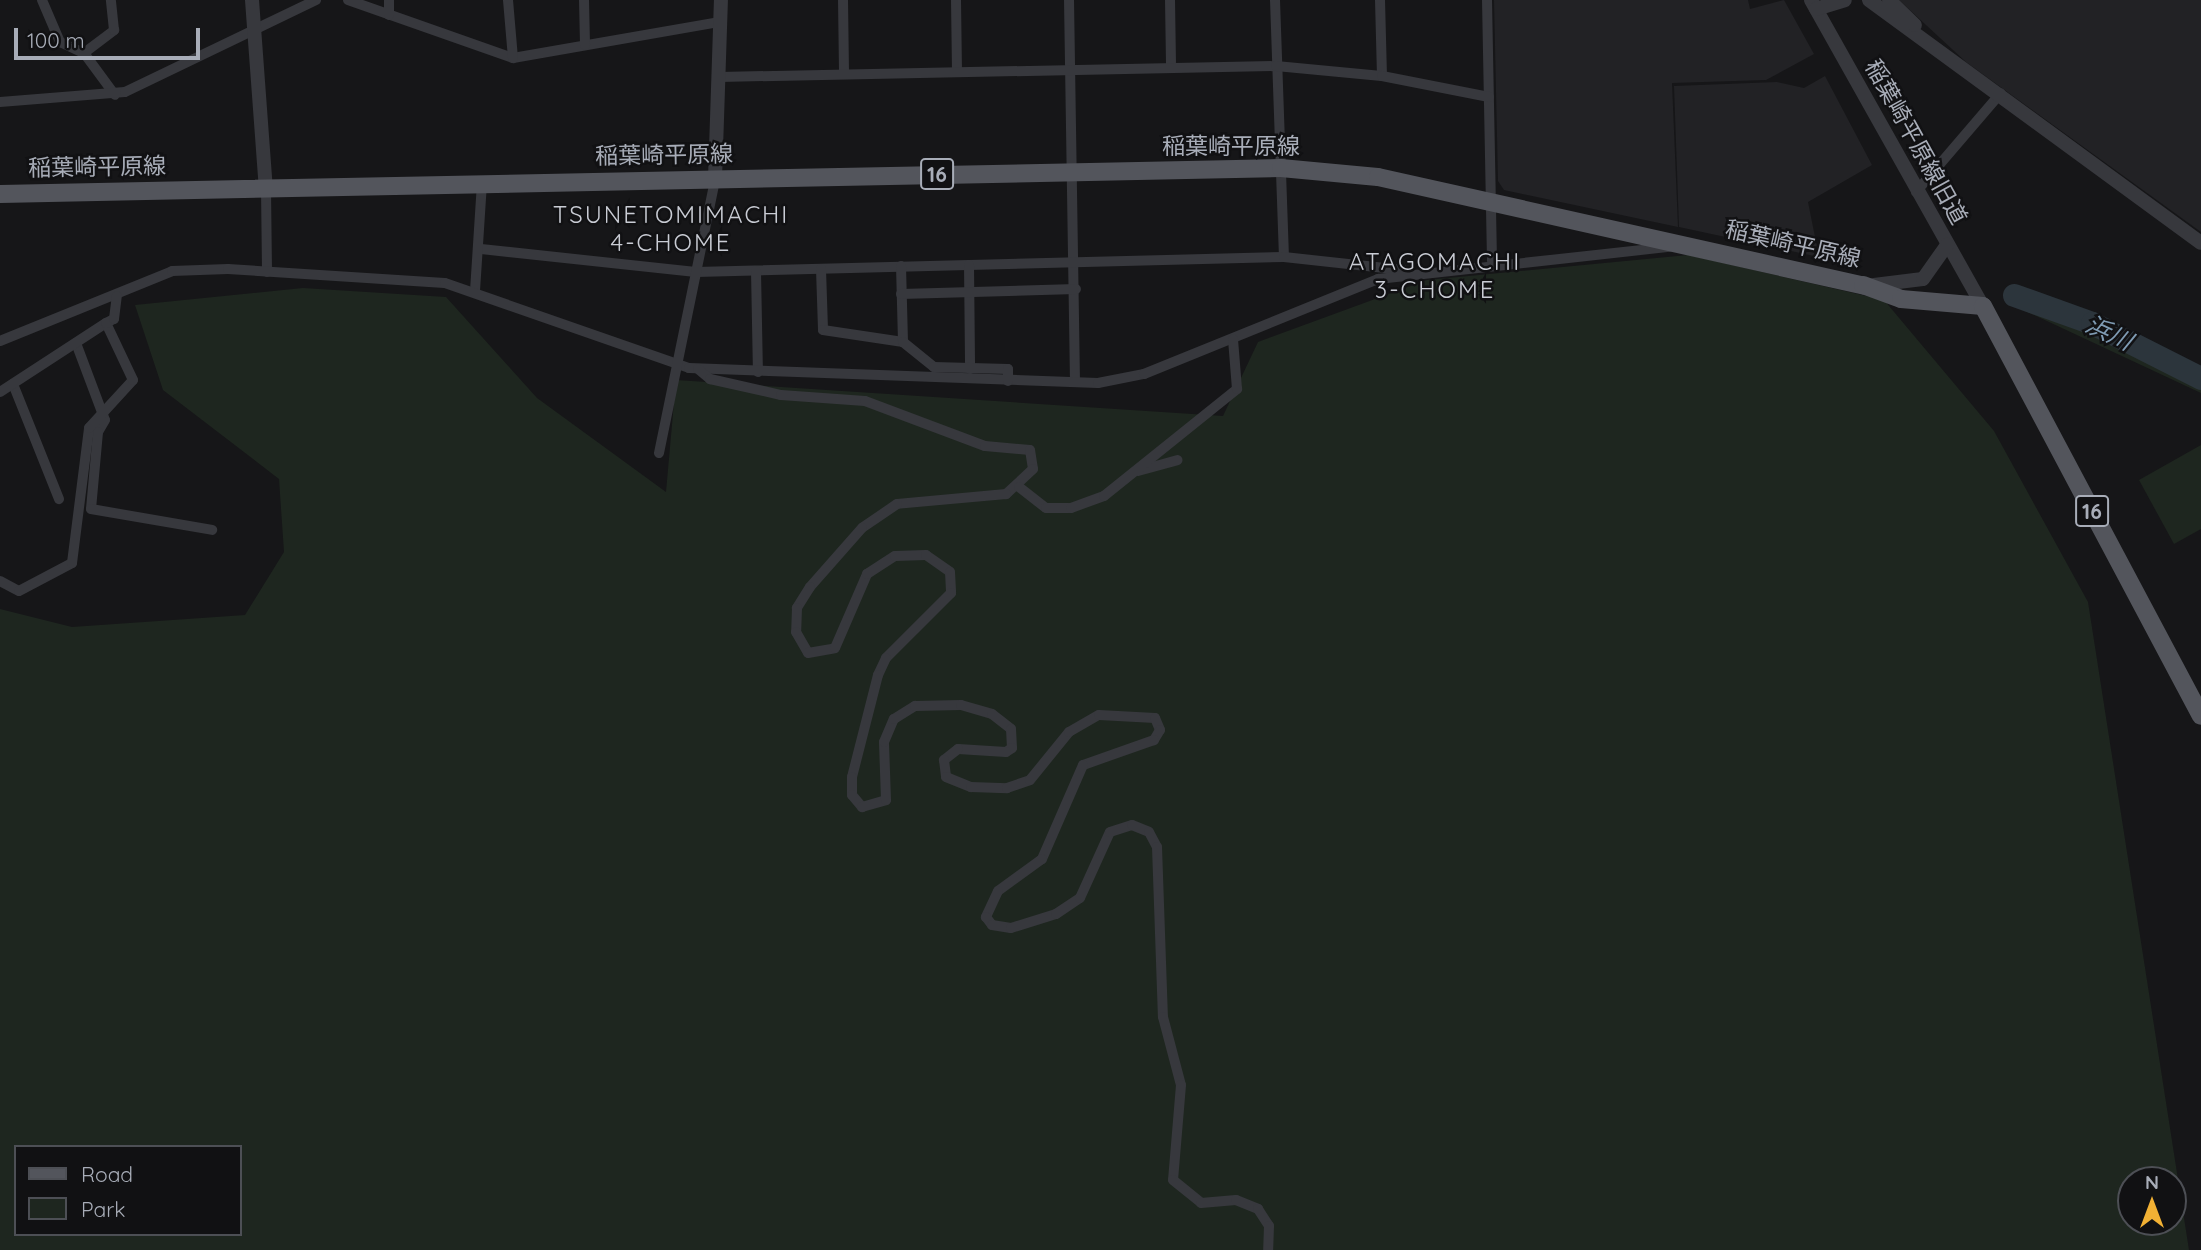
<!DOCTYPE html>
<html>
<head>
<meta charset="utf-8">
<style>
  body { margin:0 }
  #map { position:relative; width:2201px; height:1250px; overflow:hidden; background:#161618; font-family:Quicksand,"Noto Sans JP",sans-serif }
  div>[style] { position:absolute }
  .built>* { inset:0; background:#222225 }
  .green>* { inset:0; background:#1e261f }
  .river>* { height:23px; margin:-11.5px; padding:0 11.5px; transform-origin:11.5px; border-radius:11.5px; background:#2c353c }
  .minor>* { height:10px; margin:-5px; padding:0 5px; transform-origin:5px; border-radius:5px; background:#37383d }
  .tertiary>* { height:14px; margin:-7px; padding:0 7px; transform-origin:7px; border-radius:7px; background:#37383d }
  .primary>* { height:18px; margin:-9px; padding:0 9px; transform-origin:9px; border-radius:9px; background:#53555c }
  span { translate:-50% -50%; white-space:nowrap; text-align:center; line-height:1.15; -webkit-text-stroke:5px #111113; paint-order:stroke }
  .shield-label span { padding:2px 5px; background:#111113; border:2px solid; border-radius:5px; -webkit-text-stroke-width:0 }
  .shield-label { font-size:21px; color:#a8adb8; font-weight:700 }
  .street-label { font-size:23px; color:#a8adb8 }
  .neighbourhood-label { font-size:24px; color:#c9ccd4; letter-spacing:2px }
  .water-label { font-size:24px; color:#7f9bb3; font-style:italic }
  .legend { position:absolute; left:14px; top:1145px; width:228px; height:91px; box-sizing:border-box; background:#111113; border:2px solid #4d4f55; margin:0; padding:9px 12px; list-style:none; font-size:21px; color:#a8adb8 }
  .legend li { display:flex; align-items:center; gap:14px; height:35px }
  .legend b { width:35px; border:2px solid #4d4f55 }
  .north { position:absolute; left:2117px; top:1166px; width:70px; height:70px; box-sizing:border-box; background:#111113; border:2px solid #4d4f55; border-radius:50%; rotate:0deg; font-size:19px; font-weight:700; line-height:28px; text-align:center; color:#a8adb8 }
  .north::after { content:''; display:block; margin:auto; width:24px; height:32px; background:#f2b134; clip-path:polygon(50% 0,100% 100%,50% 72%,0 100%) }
  .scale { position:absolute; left:14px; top:28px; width:186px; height:32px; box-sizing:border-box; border:4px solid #a8adb8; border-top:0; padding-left:9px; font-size:21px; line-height:24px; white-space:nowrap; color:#a8adb8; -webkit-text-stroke:5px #111113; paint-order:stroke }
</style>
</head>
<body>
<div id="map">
  <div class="built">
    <div style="clip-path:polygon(1494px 0,1748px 0,1750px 9px,1784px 0,1814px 54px,1766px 80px,1672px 83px,1678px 227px,1504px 190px,1498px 181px)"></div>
    <div style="clip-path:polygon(1899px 0,2201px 0,2201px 232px,1966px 62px)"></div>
    <div style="clip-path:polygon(1825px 76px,1872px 165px,1808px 202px,1819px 257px,1679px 227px,1674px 86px,1777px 82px,1804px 88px)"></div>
  </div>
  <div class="green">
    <div style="clip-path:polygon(evenodd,1688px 255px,1884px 300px,1994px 431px,2088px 602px,2189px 1250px,0 1250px,0 609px,72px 627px,245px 615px,284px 552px,279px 479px,163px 390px,135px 305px,303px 288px,446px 297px,537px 398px,666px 492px,676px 380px,1223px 416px,1258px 342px,1427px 280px,1688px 255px,16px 1147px,240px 1147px,240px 1234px,16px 1234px,16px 1147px,1688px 255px,2131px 1180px,2173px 1180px,2173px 1222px,2131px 1222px,2131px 1180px)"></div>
    <div style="clip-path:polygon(2016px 299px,2067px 311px,2201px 371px,2201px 393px,2019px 308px)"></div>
    <div style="clip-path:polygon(2201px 445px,2201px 529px,2174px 544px,2139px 480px)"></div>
  </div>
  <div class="river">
    <div style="left:2014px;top:295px;width:83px;rotate:19.7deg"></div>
    <div style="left:2092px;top:323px;width:122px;rotate:26.8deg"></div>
  </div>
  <div class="minor">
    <div style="left:42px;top:0;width:46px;rotate:66.8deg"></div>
    <div style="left:60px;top:42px;width:26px;rotate:25deg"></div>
    <div style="left:84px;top:53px;width:52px;rotate:53.6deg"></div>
    <div style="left:348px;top:0;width:175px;rotate:19.4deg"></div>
    <div style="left:513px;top:58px;width:210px;rotate:-9.9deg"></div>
    <div style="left:389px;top:0;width:15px;rotate:90deg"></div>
    <div style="left:508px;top:0;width:58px;rotate:85.1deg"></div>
    <div style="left:584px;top:0;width:45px;rotate:88.7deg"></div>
    <div style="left:843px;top:0;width:72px;rotate:89.2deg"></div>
    <div style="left:956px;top:0;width:71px;rotate:89.2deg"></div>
    <div style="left:1069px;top:0;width:382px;rotate:89.1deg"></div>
    <div style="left:1170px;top:0;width:66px;rotate:89.1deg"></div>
    <div style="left:1275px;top:0;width:257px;rotate:88deg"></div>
    <div style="left:1380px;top:0;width:76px;rotate:88.5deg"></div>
    <div style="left:1487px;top:0;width:261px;rotate:88.9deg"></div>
    <div style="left:84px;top:53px;width:38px;rotate:-37deg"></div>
    <div style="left:114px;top:30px;width:30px;rotate:-96deg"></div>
    <div style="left:719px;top:77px;width:557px;rotate:-1.13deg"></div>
    <div style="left:1276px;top:66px;width:106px;rotate:5.4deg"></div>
    <div style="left:1382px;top:76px;width:109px;rotate:11.1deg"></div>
    <div style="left:0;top:102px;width:125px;rotate:-4.6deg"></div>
    <div style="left:125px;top:92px;width:212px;rotate:-25.7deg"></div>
    <div style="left:266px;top:189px;width:83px;rotate:89.3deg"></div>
    <div style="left:1916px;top:192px;width:130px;rotate:-49.4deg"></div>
    <div style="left:481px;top:249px;width:216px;rotate:6.1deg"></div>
    <div style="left:696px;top:272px;width:588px;rotate:-1.46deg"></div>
    <div style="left:1284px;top:257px;width:120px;rotate:6.2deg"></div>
    <div style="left:969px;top:265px;width:104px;rotate:89.4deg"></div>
    <div style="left:821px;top:269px;width:61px;rotate:88.1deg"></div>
    <div style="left:823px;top:330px;width:81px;rotate:8.5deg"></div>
    <div style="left:903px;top:342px;width:76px;rotate:-91.5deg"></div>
    <div style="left:756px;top:271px;width:101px;rotate:88.9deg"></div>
    <div style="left:475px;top:291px;width:107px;rotate:-86.3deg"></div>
    <div style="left:901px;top:294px;width:175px;rotate:-1.6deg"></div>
    <div style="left:0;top:341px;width:186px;rotate:-22.1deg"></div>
    <div style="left:172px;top:271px;width:56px;rotate:-2deg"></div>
    <div style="left:228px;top:269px;width:217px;rotate:3.7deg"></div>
    <div style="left:445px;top:283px;width:258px;rotate:19.2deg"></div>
    <div style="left:689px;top:368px;width:409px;rotate:2.1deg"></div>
    <div style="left:1098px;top:383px;width:47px;rotate:-11.1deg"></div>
    <div style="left:1144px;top:374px;width:253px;rotate:-22.1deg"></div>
    <div style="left:1378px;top:279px;width:293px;rotate:-6.3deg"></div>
    <div style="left:903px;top:342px;width:40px;rotate:39deg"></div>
    <div style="left:934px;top:367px;width:74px;rotate:1.5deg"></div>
    <div style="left:1008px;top:369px;width:12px;rotate:90deg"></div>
    <div style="left:76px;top:343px;width:82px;rotate:69.4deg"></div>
    <div style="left:105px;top:420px;width:14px;rotate:120deg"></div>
    <div style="left:98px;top:432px;width:77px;rotate:95.2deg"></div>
    <div style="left:91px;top:509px;width:123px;rotate:9.8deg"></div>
    <div style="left:698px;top:369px;width:16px;rotate:40deg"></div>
    <div style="left:710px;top:379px;width:73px;rotate:12.7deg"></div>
    <div style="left:781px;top:395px;width:84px;rotate:4.1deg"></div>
    <div style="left:865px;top:401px;width:128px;rotate:20.6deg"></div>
    <div style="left:985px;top:446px;width:45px;rotate:5.1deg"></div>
    <div style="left:1030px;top:450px;width:19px;rotate:81deg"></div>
    <div style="left:1033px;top:469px;width:37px;rotate:137deg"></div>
    <div style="left:1006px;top:494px;width:109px;rotate:174.8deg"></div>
    <div style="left:897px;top:504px;width:42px;rotate:145.6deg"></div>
    <div style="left:862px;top:528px;width:79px;rotate:131.4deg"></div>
    <div style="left:810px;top:587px;width:25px;rotate:122deg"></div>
    <div style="left:797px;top:608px;width:24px;rotate:92deg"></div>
    <div style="left:796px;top:632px;width:24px;rotate:60deg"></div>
    <div style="left:808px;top:653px;width:27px;rotate:-10deg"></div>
    <div style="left:835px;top:648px;width:81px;rotate:-66.6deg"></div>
    <div style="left:867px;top:574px;width:33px;rotate:-33deg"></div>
    <div style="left:895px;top:556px;width:31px;rotate:-2deg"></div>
    <div style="left:926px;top:555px;width:29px;rotate:35deg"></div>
    <div style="left:950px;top:572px;width:21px;rotate:87deg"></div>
    <div style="left:951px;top:593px;width:92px;rotate:135deg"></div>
    <div style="left:886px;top:658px;width:19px;rotate:115deg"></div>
    <div style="left:878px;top:675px;width:105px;rotate:104.3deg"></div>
    <div style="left:852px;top:777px;width:18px;rotate:90deg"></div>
    <div style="left:852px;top:795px;width:16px;rotate:50deg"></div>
    <div style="left:862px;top:807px;width:25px;rotate:-16deg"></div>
    <div style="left:886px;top:800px;width:58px;rotate:-92deg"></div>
    <div style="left:884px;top:742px;width:25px;rotate:-67deg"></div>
    <div style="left:894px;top:719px;width:25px;rotate:-32deg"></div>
    <div style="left:915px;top:706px;width:46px;rotate:-1.2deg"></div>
    <div style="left:961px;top:705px;width:32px;rotate:16deg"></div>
    <div style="left:992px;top:714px;width:24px;rotate:38deg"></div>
    <div style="left:1011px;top:729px;width:19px;rotate:87deg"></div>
    <div style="left:1012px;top:748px;width:7px;rotate:146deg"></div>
    <div style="left:1006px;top:752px;width:48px;rotate:-176.4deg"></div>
    <div style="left:958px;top:749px;width:18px;rotate:142deg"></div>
    <div style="left:944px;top:760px;width:17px;rotate:83deg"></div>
    <div style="left:946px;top:777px;width:27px;rotate:22deg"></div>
    <div style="left:971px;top:787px;width:36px;rotate:2deg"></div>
    <div style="left:1007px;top:788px;width:24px;rotate:-19deg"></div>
    <div style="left:1030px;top:780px;width:62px;rotate:-50.9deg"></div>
    <div style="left:1069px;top:732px;width:34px;rotate:-30deg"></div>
    <div style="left:1099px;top:715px;width:56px;rotate:3.1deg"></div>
    <div style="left:1155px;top:718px;width:13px;rotate:67deg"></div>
    <div style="left:1160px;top:730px;width:12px;rotate:121deg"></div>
    <div style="left:1154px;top:740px;width:75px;rotate:160.6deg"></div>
    <div style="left:1083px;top:765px;width:103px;rotate:113.6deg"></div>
    <div style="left:1042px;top:859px;width:54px;rotate:144deg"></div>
    <div style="left:998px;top:891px;width:29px;rotate:115deg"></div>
    <div style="left:986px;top:917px;width:10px;rotate:53deg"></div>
    <div style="left:992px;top:925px;width:19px;rotate:9deg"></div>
    <div style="left:1011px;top:928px;width:47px;rotate:-17.3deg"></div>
    <div style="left:1056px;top:914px;width:29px;rotate:-34deg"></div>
    <div style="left:1080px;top:898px;width:72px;rotate:-65.6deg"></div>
    <div style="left:1110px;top:832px;width:23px;rotate:-18deg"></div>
    <div style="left:1132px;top:825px;width:18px;rotate:22deg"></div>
    <div style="left:1149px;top:832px;width:17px;rotate:62deg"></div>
    <div style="left:1157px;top:847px;width:170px;rotate:88deg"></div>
    <div style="left:1163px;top:1017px;width:70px;rotate:75.2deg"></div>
    <div style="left:1181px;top:1085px;width:95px;rotate:94.8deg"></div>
    <div style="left:1173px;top:1180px;width:36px;rotate:39deg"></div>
    <div style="left:1201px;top:1203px;width:35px;rotate:-5deg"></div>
    <div style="left:1236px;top:1200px;width:24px;rotate:22deg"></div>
    <div style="left:1258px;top:1209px;width:20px;rotate:57deg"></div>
    <div style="left:1269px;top:1226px;width:24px;rotate:92deg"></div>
    <div style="left:13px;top:384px;width:124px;rotate:68.2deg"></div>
    <div style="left:0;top:392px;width:126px;rotate:-33.1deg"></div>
    <div style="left:659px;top:453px;width:280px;rotate:-78.4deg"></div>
    <div style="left:1138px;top:471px;width:41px;rotate:-15.4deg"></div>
    <div style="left:1019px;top:487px;width:34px;rotate:38deg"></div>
    <div style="left:1046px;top:508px;width:25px"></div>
    <div style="left:1071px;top:508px;width:35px;rotate:-20deg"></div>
    <div style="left:1104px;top:496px;width:171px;rotate:-38.8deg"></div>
    <div style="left:1237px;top:389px;width:50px;rotate:-94.6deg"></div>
    <div style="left:0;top:581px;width:21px;rotate:28deg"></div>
    <div style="left:19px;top:591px;width:60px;rotate:-27.8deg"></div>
    <div style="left:72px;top:563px;width:136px;rotate:-82.8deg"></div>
    <div style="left:89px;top:428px;width:65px;rotate:-47.5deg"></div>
    <div style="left:133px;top:380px;width:63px;rotate:-115.3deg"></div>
    <div style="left:106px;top:323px;width:9px;rotate:-27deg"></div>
    <div style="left:114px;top:319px;width:23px;rotate:-83deg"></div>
  </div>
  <div class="tertiary">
    <div style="left:252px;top:0;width:190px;rotate:85.8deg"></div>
    <div style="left:1811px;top:0;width:351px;rotate:60.7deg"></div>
    <div style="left:1869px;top:0;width:411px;rotate:36.2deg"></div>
    <div style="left:1889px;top:0;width:36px;rotate:44deg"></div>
    <div style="left:1816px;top:9px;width:30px;rotate:-17deg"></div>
    <div style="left:715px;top:179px;width:179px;rotate:-88.1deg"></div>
    <div style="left:1874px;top:285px;width:49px;rotate:-7deg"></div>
    <div style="left:1923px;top:279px;width:42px;rotate:-54.8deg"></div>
  </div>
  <div class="primary">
    <div style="left:0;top:194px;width:1281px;rotate:-1.16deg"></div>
    <div style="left:1281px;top:168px;width:97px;rotate:5.3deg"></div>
    <div style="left:1378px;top:177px;width:497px;rotate:12.6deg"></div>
    <div style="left:1863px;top:285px;width:40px;rotate:20.2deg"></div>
    <div style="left:1901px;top:299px;width:82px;rotate:4.9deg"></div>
    <div style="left:1983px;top:306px;width:464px;rotate:62deg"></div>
  </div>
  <div class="shield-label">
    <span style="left:937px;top:174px">16</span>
    <span style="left:2092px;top:511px">16</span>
  </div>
  <div class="street-label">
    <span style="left:1916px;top:142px;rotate:61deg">稲葉崎平原線旧道</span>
    <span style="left:1231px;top:146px">稲葉崎平原線</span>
    <span style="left:664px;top:155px;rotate:-1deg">稲葉崎平原線</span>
    <span style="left:97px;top:167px;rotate:-1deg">稲葉崎平原線</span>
    <span style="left:1793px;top:244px;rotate:13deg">稲葉崎平原線</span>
  </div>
  <div class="neighbourhood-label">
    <span style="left:671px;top:229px">TSUNETOMIMACHI<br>4-CHOME</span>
    <span style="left:1435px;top:276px">ATAGOMACHI<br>3-CHOME</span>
  </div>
  <div class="water-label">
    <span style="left:2109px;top:333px;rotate:25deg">浜川</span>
  </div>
  <ul class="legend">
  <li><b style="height:9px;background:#53555c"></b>Road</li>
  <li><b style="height:19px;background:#1e261f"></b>Park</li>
  </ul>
  <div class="north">N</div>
  <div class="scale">100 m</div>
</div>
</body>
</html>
